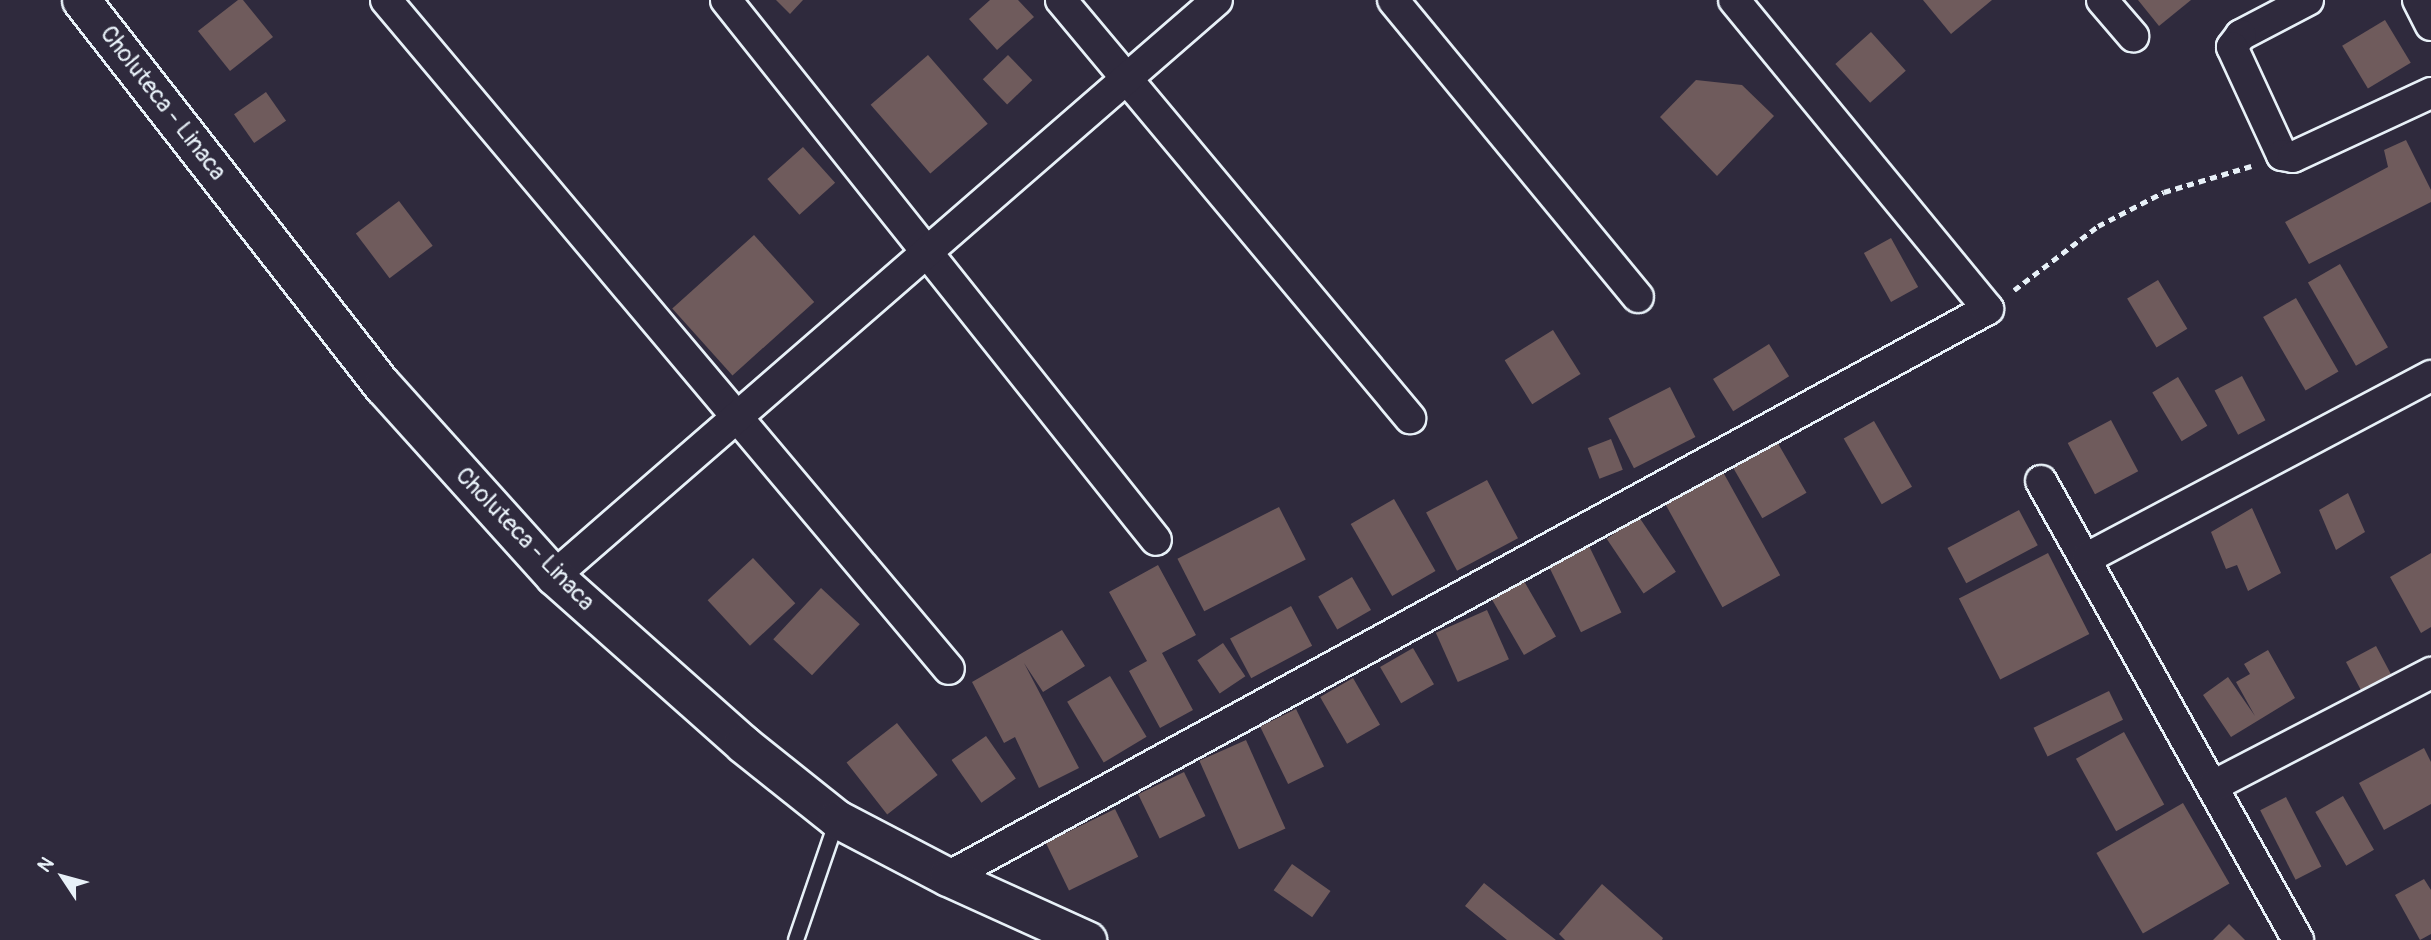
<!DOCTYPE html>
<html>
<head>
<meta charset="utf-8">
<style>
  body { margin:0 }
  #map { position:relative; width:2431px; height:940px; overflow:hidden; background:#2f2a3d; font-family:Pangolin,sans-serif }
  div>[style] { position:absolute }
  .building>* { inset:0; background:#6f5b5c; transform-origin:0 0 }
  .path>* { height:4.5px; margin-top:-2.25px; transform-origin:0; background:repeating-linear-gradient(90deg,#e8f1f8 0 7px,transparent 0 12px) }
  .roads { filter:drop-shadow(2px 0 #e8f1f8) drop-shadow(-2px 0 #e8f1f8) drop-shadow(0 2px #e8f1f8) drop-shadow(0 -2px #e8f1f8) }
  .service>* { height:14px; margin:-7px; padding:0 7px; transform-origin:7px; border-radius:7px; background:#2f2a3d }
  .minor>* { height:30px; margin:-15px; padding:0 15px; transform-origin:15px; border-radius:15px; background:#2f2a3d }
  .tertiary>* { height:37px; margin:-18.5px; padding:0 18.5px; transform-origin:18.5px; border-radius:18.5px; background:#2f2a3d }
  span { translate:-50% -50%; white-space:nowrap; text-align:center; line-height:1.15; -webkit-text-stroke:7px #2f2a3d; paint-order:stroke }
  .street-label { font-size:24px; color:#e8f1f8 }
  .north { position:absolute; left:28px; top:842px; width:70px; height:70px; -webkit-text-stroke:5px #2f2a3d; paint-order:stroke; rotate:306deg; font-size:19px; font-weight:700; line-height:28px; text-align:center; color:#e8f1f8 }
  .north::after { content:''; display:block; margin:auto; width:24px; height:32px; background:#e8f1f8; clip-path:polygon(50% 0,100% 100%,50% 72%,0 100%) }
</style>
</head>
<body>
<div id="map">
  <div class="building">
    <div style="clip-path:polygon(238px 0,243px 0,273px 37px,230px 71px,198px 31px)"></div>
    <div style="clip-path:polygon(776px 0,803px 0,790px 14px)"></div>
    <div style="clip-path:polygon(990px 0,1018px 0,1034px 17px,997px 50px,969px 19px)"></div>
    <div style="clip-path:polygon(1923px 0,1992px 0,1951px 34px)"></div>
    <div style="clip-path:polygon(2138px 0,2191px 0,2159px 26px)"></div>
    <div style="left:2385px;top:20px;width:50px;height:50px;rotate:59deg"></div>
    <div style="left:1871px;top:32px;width:52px;height:48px;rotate:48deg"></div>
    <div style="left:928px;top:55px;width:91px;height:76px;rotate:49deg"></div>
    <div style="left:1008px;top:55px;width:35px;height:35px;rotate:46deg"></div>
    <div style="clip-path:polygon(1696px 80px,1742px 85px,1774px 116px,1717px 176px,1660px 117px)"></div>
    <div style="left:266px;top:92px;width:35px;height:39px;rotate:55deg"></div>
    <div style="clip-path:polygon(2406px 140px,2431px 190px,2431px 202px,2309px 264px,2285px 222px,2388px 167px,2384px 150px)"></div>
    <div style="left:803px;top:147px;width:48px;height:48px;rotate:48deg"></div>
    <div style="left:399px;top:201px;width:56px;height:54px;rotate:53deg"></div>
    <div style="left:754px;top:235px;width:90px;height:110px;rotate:48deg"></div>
    <div style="left:1891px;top:238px;width:56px;height:31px;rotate:61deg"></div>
    <div style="left:2340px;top:264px;width:96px;height:37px;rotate:60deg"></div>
    <div style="left:2158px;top:280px;width:57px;height:36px;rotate:59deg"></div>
    <div style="left:2296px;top:298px;width:85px;height:38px;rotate:60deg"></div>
    <div style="left:1553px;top:330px;width:52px;height:57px;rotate:58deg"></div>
    <div style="left:1769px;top:344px;width:38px;height:66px;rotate:58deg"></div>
    <div style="left:2242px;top:376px;width:50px;height:31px;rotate:62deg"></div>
    <div style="left:2178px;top:377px;width:57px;height:30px;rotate:59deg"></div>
    <div style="left:1670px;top:387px;width:56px;height:69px;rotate:63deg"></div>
    <div style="left:2111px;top:420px;width:58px;height:49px;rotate:62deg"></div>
    <div style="left:1874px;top:421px;width:76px;height:35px;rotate:60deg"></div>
    <div style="left:1611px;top:439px;width:33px;height:25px;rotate:69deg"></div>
    <div style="left:1776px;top:440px;width:61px;height:51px;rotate:60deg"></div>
    <div style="left:1723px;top:472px;width:118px;height:66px;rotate:61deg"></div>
    <div style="left:1487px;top:480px;width:66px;height:69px;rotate:62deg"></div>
    <div style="clip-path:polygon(2348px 493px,2365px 532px,2336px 550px,2319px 510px)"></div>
    <div style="left:1394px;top:499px;width:83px;height:50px;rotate:60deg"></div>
    <div style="left:1279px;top:507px;width:59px;height:114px;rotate:63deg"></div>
    <div style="clip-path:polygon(2252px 508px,2281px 573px,2248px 591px,2237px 565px,2226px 569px,2211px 532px)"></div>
    <div style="left:2019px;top:510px;width:40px;height:81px;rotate:62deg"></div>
    <div style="left:1639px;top:517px;width:66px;height:39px;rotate:56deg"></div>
    <div style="left:1589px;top:546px;width:74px;height:45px;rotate:64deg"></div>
    <div style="left:2048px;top:553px;width:91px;height:100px;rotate:63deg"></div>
    <div style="clip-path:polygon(2431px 553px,2431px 627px,2421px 633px,2390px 577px)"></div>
    <div style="left:753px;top:558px;width:62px;height:62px;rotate:47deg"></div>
    <div style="clip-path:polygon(1158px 565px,1196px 635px,1162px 653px,1193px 710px,1160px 728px,1129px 671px,1147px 661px,1109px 592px)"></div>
    <div style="left:1352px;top:577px;width:38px;height:39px;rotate:60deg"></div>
    <div style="left:1524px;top:581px;width:64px;height:37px;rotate:60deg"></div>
    <div style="left:821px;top:588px;width:53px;height:70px;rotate:43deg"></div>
    <div style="left:1291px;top:606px;width:45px;height:69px;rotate:62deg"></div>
    <div style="left:1487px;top:610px;width:54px;height:56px;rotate:66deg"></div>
    <div style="clip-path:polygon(1062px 630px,1085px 666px,1043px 692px,1024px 663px,1079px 768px,1039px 788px,1015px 737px,1004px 743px,972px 682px)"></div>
    <div style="left:1223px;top:643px;width:40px;height:31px;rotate:56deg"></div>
    <div style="left:2376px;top:646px;width:40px;height:34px;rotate:62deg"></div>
    <div style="left:1413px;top:648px;width:42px;height:38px;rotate:60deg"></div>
    <div style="clip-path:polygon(2268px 650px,2295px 698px,2231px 737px,2203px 695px,2228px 677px,2255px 716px,2236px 682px,2250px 674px,2244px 664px)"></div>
    <div style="left:1110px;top:676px;width:71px;height:50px;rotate:59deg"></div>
    <div style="left:1353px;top:678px;width:54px;height:38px;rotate:60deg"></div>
    <div style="left:2109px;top:691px;width:32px;height:84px;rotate:64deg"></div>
    <div style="left:1296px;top:709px;width:64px;height:40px;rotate:64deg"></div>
    <div style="left:897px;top:723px;width:66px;height:64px;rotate:52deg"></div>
    <div style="left:2124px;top:732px;width:83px;height:55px;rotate:61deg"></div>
    <div style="left:986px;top:736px;width:52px;height:42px;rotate:55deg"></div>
    <div style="left:1246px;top:740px;width:97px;height:51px;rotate:66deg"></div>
    <div style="clip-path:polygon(2424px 748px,2431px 762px,2431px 804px,2384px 830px,2359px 783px)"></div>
    <div style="left:1184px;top:772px;width:49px;height:51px;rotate:64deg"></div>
    <div style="left:2343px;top:796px;width:62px;height:32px;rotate:60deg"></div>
    <div style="left:2286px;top:797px;width:78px;height:29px;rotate:63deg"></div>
    <div style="left:2183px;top:803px;width:93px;height:100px;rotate:60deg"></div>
    <div style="left:1115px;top:809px;width:53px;height:77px;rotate:64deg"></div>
    <div style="left:1292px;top:864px;width:47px;height:32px;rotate:35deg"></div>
    <div style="clip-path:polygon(2424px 879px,2431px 890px,2431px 934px,2420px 940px,2395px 895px)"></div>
    <div style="clip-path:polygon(1484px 883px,1529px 919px,1556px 940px,1507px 940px,1465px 906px)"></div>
    <div style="clip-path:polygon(1602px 884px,1663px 938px,1662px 940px,1565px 940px,1559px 934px)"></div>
    <div style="clip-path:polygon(2229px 924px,2245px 940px,2213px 940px)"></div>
  </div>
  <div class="path">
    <div style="left:2014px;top:290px;width:106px;rotate:-37.3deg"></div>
    <div style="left:2098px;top:226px;width:74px;rotate:-27.3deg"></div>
    <div style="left:2164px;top:192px;width:91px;rotate:-16.6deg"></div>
  </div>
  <div class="roads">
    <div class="service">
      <div style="left:796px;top:940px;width:127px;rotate:-71.1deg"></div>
    </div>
    <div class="minor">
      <div style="left:386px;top:0;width:874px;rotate:49.92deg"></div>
      <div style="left:726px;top:0;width:690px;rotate:51.47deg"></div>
      <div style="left:1061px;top:0;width:545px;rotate:50.14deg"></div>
      <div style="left:1393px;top:0;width:385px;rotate:50.5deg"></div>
      <div style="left:2102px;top:0;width:48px;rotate:49.3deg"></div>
      <div style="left:2308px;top:0;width:76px;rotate:152.4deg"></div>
      <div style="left:2241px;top:35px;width:15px;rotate:127deg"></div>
      <div style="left:2232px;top:47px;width:119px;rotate:65.2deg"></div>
      <div style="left:2282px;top:155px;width:11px;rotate:10deg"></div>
      <div style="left:2293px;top:157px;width:152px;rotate:-24.9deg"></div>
      <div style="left:2418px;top:0;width:28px;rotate:63deg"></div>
      <div style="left:2041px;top:481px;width:526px;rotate:60.75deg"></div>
      <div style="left:2087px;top:558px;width:389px;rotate:-27.9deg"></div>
      <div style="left:554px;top:576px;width:878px;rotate:-40.98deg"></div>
      <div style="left:2213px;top:786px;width:246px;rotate:-27.4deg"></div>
      <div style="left:948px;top:877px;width:1185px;rotate:-28.64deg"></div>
      <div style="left:1988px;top:309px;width:400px;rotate:-129.4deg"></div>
    </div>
    <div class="tertiary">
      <div style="left:81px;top:0;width:490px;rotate:52deg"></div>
      <div style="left:383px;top:386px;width:256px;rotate:48deg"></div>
      <div style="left:554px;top:576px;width:253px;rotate:41.6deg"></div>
      <div style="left:743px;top:744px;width:120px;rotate:38.6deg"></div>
      <div style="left:837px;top:819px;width:125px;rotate:27.6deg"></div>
      <div style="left:948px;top:877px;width:153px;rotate:24.4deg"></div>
    </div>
  </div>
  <div class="street-label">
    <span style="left:163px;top:103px;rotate:52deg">Choluteca - Linaca</span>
    <span style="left:525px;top:539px;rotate:46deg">Choluteca - Linaca</span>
  </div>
  <div class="north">N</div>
</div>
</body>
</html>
